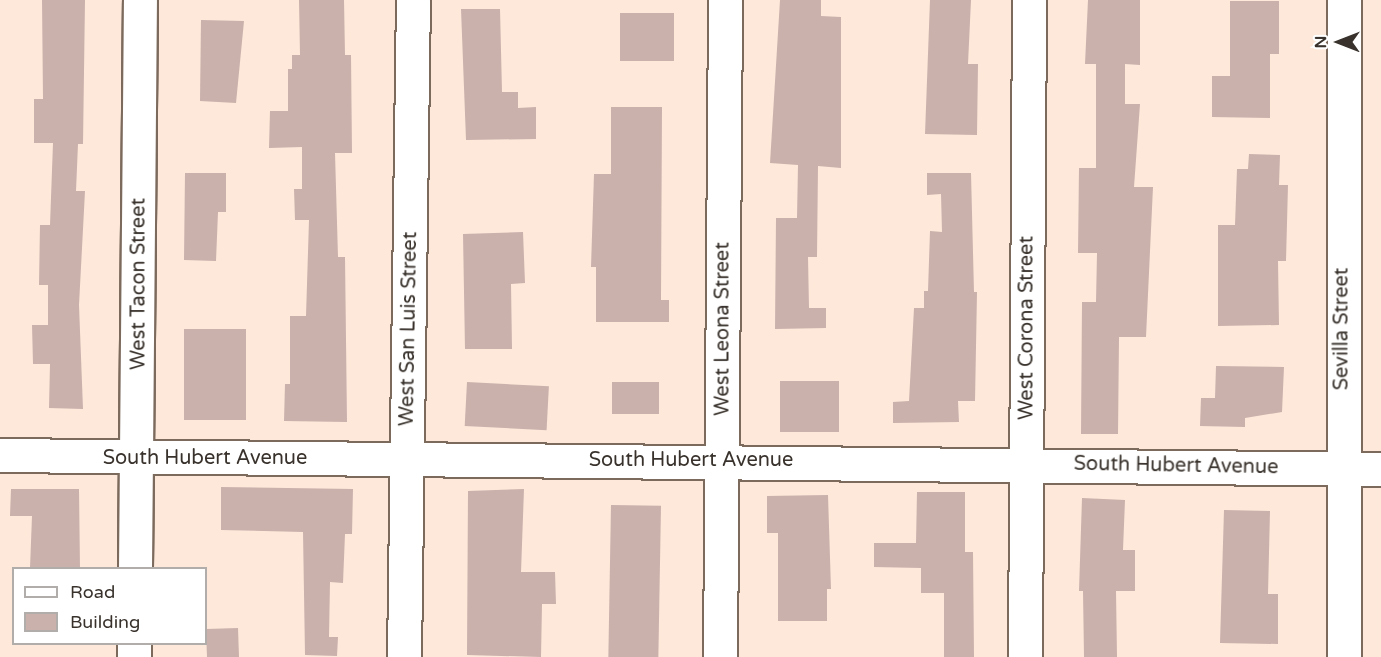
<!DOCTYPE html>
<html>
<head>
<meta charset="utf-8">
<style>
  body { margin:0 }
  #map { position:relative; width:1381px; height:657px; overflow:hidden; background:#fde8d9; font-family:"Varela Round",sans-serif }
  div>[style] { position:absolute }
  .building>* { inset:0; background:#cab1ac; transform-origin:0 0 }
  .roads { filter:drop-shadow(2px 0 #7c6a5d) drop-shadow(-2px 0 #7c6a5d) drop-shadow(0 2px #7c6a5d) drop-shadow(0 -2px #7c6a5d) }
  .minor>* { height:33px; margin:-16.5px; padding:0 16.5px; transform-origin:16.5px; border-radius:16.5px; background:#fff }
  span { translate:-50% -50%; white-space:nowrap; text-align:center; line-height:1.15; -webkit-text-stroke:6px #fff; paint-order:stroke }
  .street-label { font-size:20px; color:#39322c }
  .legend { position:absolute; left:12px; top:567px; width:195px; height:78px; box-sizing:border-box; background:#fff; border:2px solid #b0adab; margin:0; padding:8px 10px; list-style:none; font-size:18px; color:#39322c }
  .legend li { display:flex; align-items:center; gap:12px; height:30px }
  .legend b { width:30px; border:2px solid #b0adab }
  .north { position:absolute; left:1309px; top:12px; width:60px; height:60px; -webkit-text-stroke:4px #fff; paint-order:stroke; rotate:270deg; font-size:16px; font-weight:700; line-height:24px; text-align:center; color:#39322c }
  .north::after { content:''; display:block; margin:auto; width:21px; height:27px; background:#39322c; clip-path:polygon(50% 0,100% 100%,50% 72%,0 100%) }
</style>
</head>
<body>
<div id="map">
  <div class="building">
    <div style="clip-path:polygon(42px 0,85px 0,83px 144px,78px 144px,76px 191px,85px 191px,79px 305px,83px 409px,49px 408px,50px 364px,33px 364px,32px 325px,48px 325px,48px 285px,39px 285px,40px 225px,50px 225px,53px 143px,34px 143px,34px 99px,43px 99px)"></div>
    <div style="clip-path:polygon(299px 0,344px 0,345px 55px,351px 55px,352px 153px,335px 153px,338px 257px,345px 257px,347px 422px,284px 421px,285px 384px,290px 384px,290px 316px,306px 316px,309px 220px,295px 220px,294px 189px,302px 189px,302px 147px,269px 148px,270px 111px,288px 111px,288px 69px,292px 69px,292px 55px,300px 55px)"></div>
    <div style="clip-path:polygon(780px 0,821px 0,821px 16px,841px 17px,841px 168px,818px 166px,817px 257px,808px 257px,809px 308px,826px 308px,826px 328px,775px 329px,776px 218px,797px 218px,798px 165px,770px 163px)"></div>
    <div style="clip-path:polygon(930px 0,971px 0,968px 64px,978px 64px,977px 135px,925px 134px)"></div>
    <div style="clip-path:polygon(1088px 0,1140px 0,1140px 65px,1125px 64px,1125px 104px,1140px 104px,1134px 187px,1153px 187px,1146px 337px,1119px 337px,1118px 434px,1081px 434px,1082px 302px,1096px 302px,1097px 253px,1078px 253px,1079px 168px,1096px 168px,1096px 64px,1085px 64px)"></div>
    <div style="clip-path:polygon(1230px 1px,1279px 1px,1279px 54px,1270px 54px,1270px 118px,1212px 117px,1212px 76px,1230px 76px)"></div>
    <div style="clip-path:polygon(461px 9px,500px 9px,502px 92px,518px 92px,518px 108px,536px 107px,536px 139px,466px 140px)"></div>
    <div style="left:620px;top:13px;width:54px;height:48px"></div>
    <div style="clip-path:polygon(201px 20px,244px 21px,236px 103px,200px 101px)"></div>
    <div style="clip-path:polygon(611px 107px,662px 107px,661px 300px,669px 300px,669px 322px,596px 322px,596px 267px,591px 267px,594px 174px,611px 174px)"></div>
    <div style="clip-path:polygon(1249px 154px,1280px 155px,1279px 185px,1288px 185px,1286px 261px,1278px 261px,1279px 325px,1218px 326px,1218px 225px,1235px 225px,1237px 169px,1248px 169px)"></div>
    <div style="clip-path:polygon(185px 173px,226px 173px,226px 212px,218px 212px,216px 261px,184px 260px)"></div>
    <div style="clip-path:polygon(927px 173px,971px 173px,974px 292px,977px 292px,975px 401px,958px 401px,959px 422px,893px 423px,893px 402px,909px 401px,914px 308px,924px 308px,924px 291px,928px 291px,930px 231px,942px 232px,941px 194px,927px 195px)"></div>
    <div style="clip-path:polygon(523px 232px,525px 283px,511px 284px,512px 349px,465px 349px,463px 234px)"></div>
    <div style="left:184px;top:329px;width:62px;height:91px"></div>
    <div style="clip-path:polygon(1216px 366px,1284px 367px,1282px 412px,1245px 418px,1245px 427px,1200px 426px,1201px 398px,1215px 398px)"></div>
    <div style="left:780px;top:381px;width:59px;height:51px"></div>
    <div style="left:467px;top:382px;width:82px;height:44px;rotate:3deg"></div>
    <div style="left:659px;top:382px;width:32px;height:47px;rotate:90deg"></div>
    <div style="clip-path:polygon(221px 487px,353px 489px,352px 534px,345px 534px,343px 583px,330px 582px,329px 637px,338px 637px,337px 656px,305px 655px,303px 532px,221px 530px)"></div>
    <div style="clip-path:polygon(11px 489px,79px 489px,80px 568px,30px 568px,32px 516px,10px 516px)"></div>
    <div style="clip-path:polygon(524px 489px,521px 572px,555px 572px,556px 604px,542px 604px,541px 657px,467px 655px,468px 491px)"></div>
    <div style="clip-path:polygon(917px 492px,965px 492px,965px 552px,973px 552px,974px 657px,944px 657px,944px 593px,921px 593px,921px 568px,874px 567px,874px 543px,916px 543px)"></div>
    <div style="clip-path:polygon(828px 495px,831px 589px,827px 589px,827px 621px,778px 621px,778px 533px,767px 533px,767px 496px)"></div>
    <div style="clip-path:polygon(1082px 498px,1125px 500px,1123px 550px,1135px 550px,1135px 591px,1116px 591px,1117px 657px,1084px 657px,1083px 591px,1079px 591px)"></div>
    <div style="left:611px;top:505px;width:50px;height:152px;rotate:1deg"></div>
    <div style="clip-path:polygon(1224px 510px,1270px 511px,1268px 594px,1278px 594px,1278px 644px,1220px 643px)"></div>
    <div style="left:238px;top:628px;width:29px;height:32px;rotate:88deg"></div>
  </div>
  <div class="roads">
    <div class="minor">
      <div style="left:0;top:455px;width:1381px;rotate:0.58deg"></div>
      <div style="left:135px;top:568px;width:568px;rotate:-89.5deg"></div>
      <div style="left:134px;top:657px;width:13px;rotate:-90deg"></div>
      <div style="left:404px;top:657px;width:657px;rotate:-89.22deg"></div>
      <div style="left:720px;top:657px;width:657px;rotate:-89.56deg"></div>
      <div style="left:1025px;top:657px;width:657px;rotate:-89.65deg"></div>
      <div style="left:1344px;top:657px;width:657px;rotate:-90deg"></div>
    </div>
  </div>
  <div class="street-label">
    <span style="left:139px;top:284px;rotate:-90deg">West Tacon Street</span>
    <span style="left:1027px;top:328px;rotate:-90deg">West Corona Street</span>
    <span style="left:409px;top:329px;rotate:-89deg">West San Luis Street</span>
    <span style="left:723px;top:329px;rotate:-90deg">West Leona Street</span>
    <span style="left:1342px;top:329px;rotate:-90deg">Sevilla Street</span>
    <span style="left:205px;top:458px">South Hubert Avenue</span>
    <span style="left:691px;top:460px">South Hubert Avenue</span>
    <span style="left:1176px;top:466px;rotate:1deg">South Hubert Avenue</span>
  </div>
  <ul class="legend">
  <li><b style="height:8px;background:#fff"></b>Road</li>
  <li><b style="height:16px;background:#cab1ac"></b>Building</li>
  </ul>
  <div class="north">N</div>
</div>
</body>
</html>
